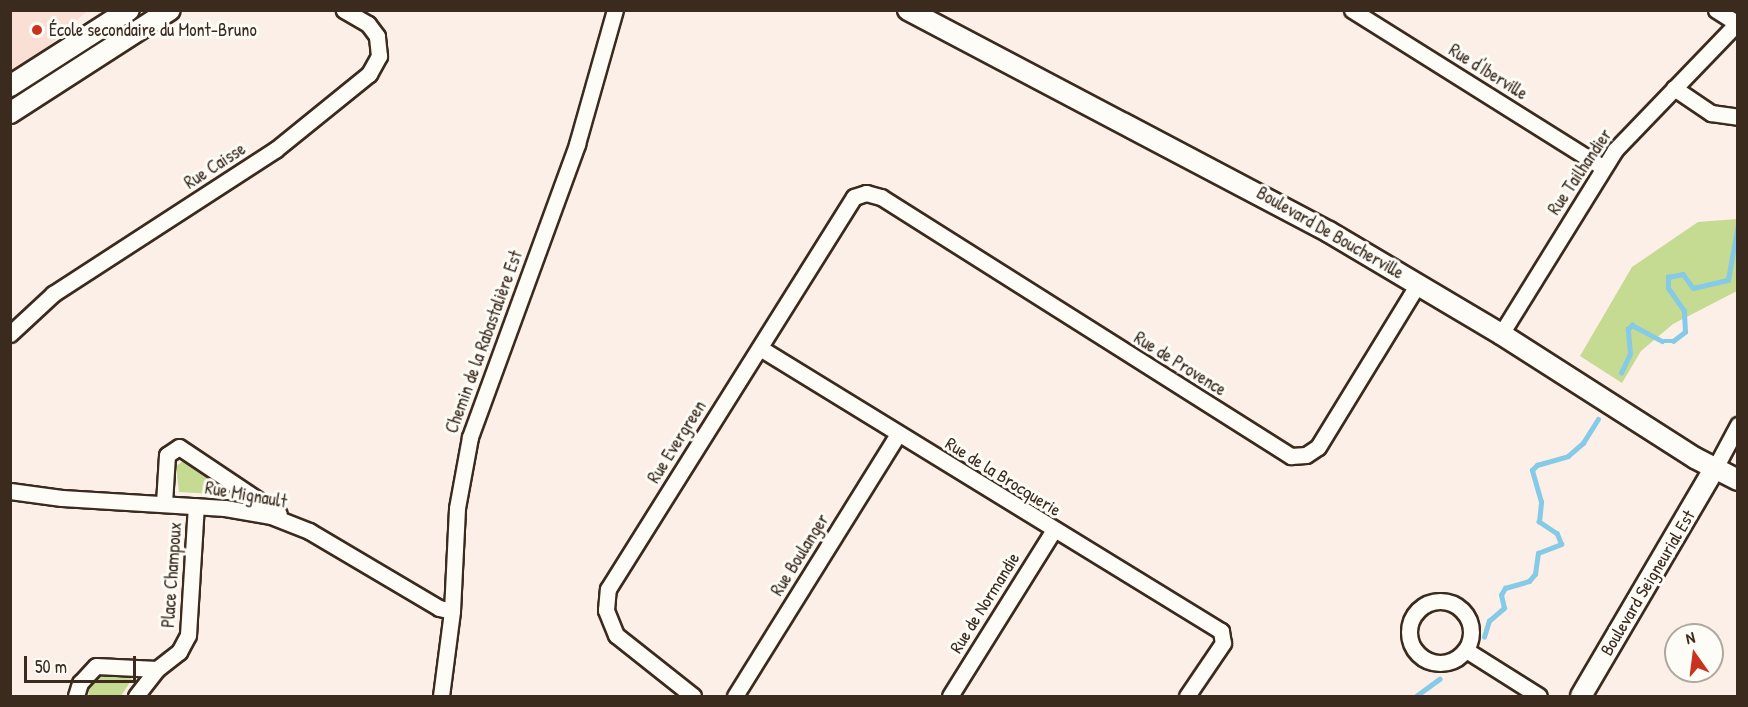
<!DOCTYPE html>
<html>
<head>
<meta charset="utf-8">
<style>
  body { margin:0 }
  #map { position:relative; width:1748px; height:707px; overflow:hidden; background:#fbefe7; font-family:"Patrick Hand",sans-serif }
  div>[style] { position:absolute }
  .built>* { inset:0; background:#f9dfd4 }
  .green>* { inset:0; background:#c5db91 }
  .stream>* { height:4.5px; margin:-2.25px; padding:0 2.25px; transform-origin:2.25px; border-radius:2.25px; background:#85cae6 }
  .roads { filter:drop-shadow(2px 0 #3b2a1e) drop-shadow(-2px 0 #3b2a1e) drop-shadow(0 2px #3b2a1e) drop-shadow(0 -2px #3b2a1e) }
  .minor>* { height:15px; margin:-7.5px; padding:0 7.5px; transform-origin:7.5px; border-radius:7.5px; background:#fdfcf7 }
  .minor>.ring { margin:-7.5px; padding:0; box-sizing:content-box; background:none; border:15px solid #fdfcf7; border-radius:50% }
  .tertiary>* { height:20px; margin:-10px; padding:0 10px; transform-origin:10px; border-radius:10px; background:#fdfcf7 }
  .dots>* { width:16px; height:16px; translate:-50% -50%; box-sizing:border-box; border:3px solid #fdfcf7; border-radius:50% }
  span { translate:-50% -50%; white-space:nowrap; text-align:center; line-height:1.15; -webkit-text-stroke:6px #fdfcf7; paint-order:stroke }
  .poi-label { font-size:18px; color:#3b2a1e }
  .left { translate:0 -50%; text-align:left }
  .street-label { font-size:18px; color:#3b2a1e }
  .frame { position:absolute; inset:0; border:12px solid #3b2a1e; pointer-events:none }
  .north { position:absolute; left:1664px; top:623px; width:60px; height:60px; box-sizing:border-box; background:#fdfcf7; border:2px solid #afa8a0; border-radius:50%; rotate:346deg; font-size:16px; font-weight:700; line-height:24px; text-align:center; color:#3b2a1e }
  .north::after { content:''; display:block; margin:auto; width:21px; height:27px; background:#c8321e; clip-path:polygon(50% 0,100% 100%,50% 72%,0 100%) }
  .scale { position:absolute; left:24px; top:656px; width:112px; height:27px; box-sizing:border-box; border:3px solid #3b2a1e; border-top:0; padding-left:8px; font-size:18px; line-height:21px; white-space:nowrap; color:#3b2a1e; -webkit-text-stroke:4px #fdfcf7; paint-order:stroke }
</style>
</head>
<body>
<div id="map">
  <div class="built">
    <div style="clip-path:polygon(11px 10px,87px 10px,87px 11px,40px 54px,11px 72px)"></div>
  </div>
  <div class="green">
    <div style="clip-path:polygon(1737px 219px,1737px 291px,1673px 324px,1641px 351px,1622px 383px,1580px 356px,1632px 267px,1698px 222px)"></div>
    <div style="clip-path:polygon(183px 461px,230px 491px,232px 495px,179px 492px,176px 466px)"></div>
    <div style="clip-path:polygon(98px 675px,131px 676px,132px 679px,121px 696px,89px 696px,88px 689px)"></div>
  </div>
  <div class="stream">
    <div style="left:1621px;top:373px;width:21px;rotate:-65deg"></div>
    <div style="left:1630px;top:354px;width:25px;rotate:-95deg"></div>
    <div style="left:1628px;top:329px;width:6px;rotate:-45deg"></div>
    <div style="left:1632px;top:325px;width:34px;rotate:28deg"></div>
    <div style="left:1662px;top:341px;width:11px"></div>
    <div style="left:1673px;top:341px;width:15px;rotate:-37deg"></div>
    <div style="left:1685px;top:332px;width:21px;rotate:-93deg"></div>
    <div style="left:1684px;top:311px;width:28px;rotate:-125deg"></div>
    <div style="left:1668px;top:288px;width:11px;rotate:-90deg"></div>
    <div style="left:1668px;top:277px;width:15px;rotate:-11deg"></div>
    <div style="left:1683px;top:274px;width:17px;rotate:54deg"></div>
    <div style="left:1693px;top:288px;width:36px;rotate:-13deg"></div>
    <div style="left:1728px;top:280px;width:57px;rotate:-79.9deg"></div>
    <div style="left:1484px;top:637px;width:17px;rotate:-73deg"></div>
    <div style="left:1489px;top:621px;width:20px;rotate:-41deg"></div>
    <div style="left:1504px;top:608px;width:13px;rotate:-103deg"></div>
    <div style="left:1501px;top:595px;width:8px;rotate:-60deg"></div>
    <div style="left:1505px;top:588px;width:25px;rotate:-16deg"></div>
    <div style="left:1529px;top:581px;width:9px;rotate:-49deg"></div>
    <div style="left:1535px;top:574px;width:21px;rotate:-82deg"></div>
    <div style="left:1538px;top:553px;width:25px;rotate:-21deg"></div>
    <div style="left:1561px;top:544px;width:11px;rotate:-112deg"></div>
    <div style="left:1557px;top:534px;width:22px;rotate:-146deg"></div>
    <div style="left:1539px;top:522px;width:20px;rotate:-84deg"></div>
    <div style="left:1541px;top:502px;width:33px;rotate:-106deg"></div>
    <div style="left:1532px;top:470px;width:7px;rotate:-45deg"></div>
    <div style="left:1537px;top:465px;width:32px;rotate:-16deg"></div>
    <div style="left:1568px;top:456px;width:20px;rotate:-41deg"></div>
    <div style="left:1583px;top:443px;width:28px;rotate:-58deg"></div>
    <div style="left:1416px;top:696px;width:29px;rotate:-36deg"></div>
  </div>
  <div class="roads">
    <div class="minor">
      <div style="left:1352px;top:10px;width:295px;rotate:32.1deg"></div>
      <div style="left:1716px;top:10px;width:26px;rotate:32deg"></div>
      <div style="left:1674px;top:88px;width:45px;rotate:34deg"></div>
      <div style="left:1711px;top:113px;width:27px;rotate:8deg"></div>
      <div style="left:10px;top:334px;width:59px;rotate:-42.9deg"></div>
      <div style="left:53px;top:294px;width:265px;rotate:-33deg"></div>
      <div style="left:275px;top:150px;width:121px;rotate:-39deg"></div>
      <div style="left:369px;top:74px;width:21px;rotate:-61deg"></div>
      <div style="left:379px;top:56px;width:20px;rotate:-96deg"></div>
      <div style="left:377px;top:36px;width:15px;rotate:-127deg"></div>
      <div style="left:368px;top:24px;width:28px;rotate:-150deg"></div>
      <div style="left:1501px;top:334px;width:216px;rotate:-58.2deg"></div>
      <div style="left:1615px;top:150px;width:178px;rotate:-46.1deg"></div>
      <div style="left:760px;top:348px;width:541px;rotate:31.55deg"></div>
      <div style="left:1221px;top:631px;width:12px;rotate:81deg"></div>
      <div style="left:1223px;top:643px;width:64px;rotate:124.2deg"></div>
      <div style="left:1715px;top:468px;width:49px;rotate:-61.9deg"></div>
      <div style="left:10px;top:491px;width:52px;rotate:7.7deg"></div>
      <div style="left:62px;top:498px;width:163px;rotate:3.5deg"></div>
      <div style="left:225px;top:508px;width:47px;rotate:9.9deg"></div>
      <div style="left:271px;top:516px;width:41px;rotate:21.5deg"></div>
      <div style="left:309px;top:531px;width:151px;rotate:30.6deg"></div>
      <div style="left:439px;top:608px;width:13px;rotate:13deg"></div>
      <div style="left:164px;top:503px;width:48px;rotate:-86.4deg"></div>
      <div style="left:167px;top:455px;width:14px;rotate:-34deg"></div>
      <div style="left:179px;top:447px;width:120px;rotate:33.8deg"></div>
      <div class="ring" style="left:1409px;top:601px;width:47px;height:47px"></div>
      <div style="left:1466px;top:650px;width:86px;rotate:32.2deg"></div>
      <div style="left:76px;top:696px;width:14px;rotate:-73deg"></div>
      <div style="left:80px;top:683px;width:23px;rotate:-47deg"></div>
      <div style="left:96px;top:666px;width:61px;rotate:2.8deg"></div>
      <div style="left:136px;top:696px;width:34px;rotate:-52deg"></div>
      <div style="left:157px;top:669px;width:28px;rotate:-38deg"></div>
      <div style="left:179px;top:652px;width:19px;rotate:-62deg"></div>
      <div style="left:188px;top:635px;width:129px;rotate:-86.5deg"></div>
      <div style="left:441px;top:696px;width:86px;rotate:-82.6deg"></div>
      <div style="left:452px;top:611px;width:103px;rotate:-87.2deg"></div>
      <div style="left:457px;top:508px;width:72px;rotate:-79.6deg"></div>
      <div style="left:470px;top:437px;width:312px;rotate:-69.9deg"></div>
      <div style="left:577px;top:144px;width:139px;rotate:-74.2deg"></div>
      <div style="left:693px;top:696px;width:98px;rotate:-141.6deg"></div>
      <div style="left:616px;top:635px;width:27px;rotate:-112deg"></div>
      <div style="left:606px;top:610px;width:21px;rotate:-85deg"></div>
      <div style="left:608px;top:589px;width:463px;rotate:-57.9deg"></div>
      <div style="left:854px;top:197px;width:13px;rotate:-18deg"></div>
      <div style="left:866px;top:193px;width:16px;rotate:15deg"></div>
      <div style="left:881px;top:197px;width:485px;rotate:32.3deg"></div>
      <div style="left:1291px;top:456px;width:15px;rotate:-4deg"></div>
      <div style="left:1306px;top:455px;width:14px;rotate:-34deg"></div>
      <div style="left:1318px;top:447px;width:191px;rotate:-58.5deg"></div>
      <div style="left:735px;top:696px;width:309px;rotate:-58.1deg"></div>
      <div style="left:950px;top:696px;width:195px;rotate:-58deg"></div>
    </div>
    <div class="tertiary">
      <div style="left:908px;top:10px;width:476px;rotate:27.8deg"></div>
      <div style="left:1329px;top:232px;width:200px;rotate:30.7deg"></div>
      <div style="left:1501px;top:334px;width:230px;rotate:32.6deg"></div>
      <div style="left:1695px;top:458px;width:48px;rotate:27.1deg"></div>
      <div style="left:10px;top:86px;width:141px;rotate:-32.6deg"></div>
      <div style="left:10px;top:113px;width:190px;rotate:-32.8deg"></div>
      <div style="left:1581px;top:696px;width:264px;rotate:-59.6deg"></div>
    </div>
  </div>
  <div class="dots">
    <div style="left:37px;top:30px;background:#c8321e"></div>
  </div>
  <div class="poi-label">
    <span class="left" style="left:49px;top:30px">École secondaire du Mont-Bruno</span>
  </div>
  <div class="street-label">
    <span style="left:1488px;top:72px;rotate:32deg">Rue d'Iberville</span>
    <span style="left:215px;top:166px;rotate:-33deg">Rue Caisse</span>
    <span style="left:1580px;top:172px;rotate:-56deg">Rue Tailhandier</span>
    <span style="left:1330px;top:233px;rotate:30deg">Boulevard De Boucherville</span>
    <span style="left:484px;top:342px;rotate:-70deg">Chemin de la Rabastalière Est</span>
    <span style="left:1180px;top:364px;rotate:32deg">Rue de Provence</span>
    <span style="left:677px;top:442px;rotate:-58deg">Rue Evergreen</span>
    <span style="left:1003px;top:477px;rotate:32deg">Rue de la Brocquerie</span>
    <span style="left:246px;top:495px;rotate:10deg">Rue Mignault</span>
    <span style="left:800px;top:555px;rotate:-58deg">Rue Boulanger</span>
    <span style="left:172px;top:575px;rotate:-86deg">Place Champoux</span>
    <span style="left:1648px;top:583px;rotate:-59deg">Boulevard Seigneurial Est</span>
    <span style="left:985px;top:603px;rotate:-58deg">Rue de Normandie</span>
  </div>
  <div class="frame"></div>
  <div class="north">N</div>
  <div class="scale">50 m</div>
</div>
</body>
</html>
